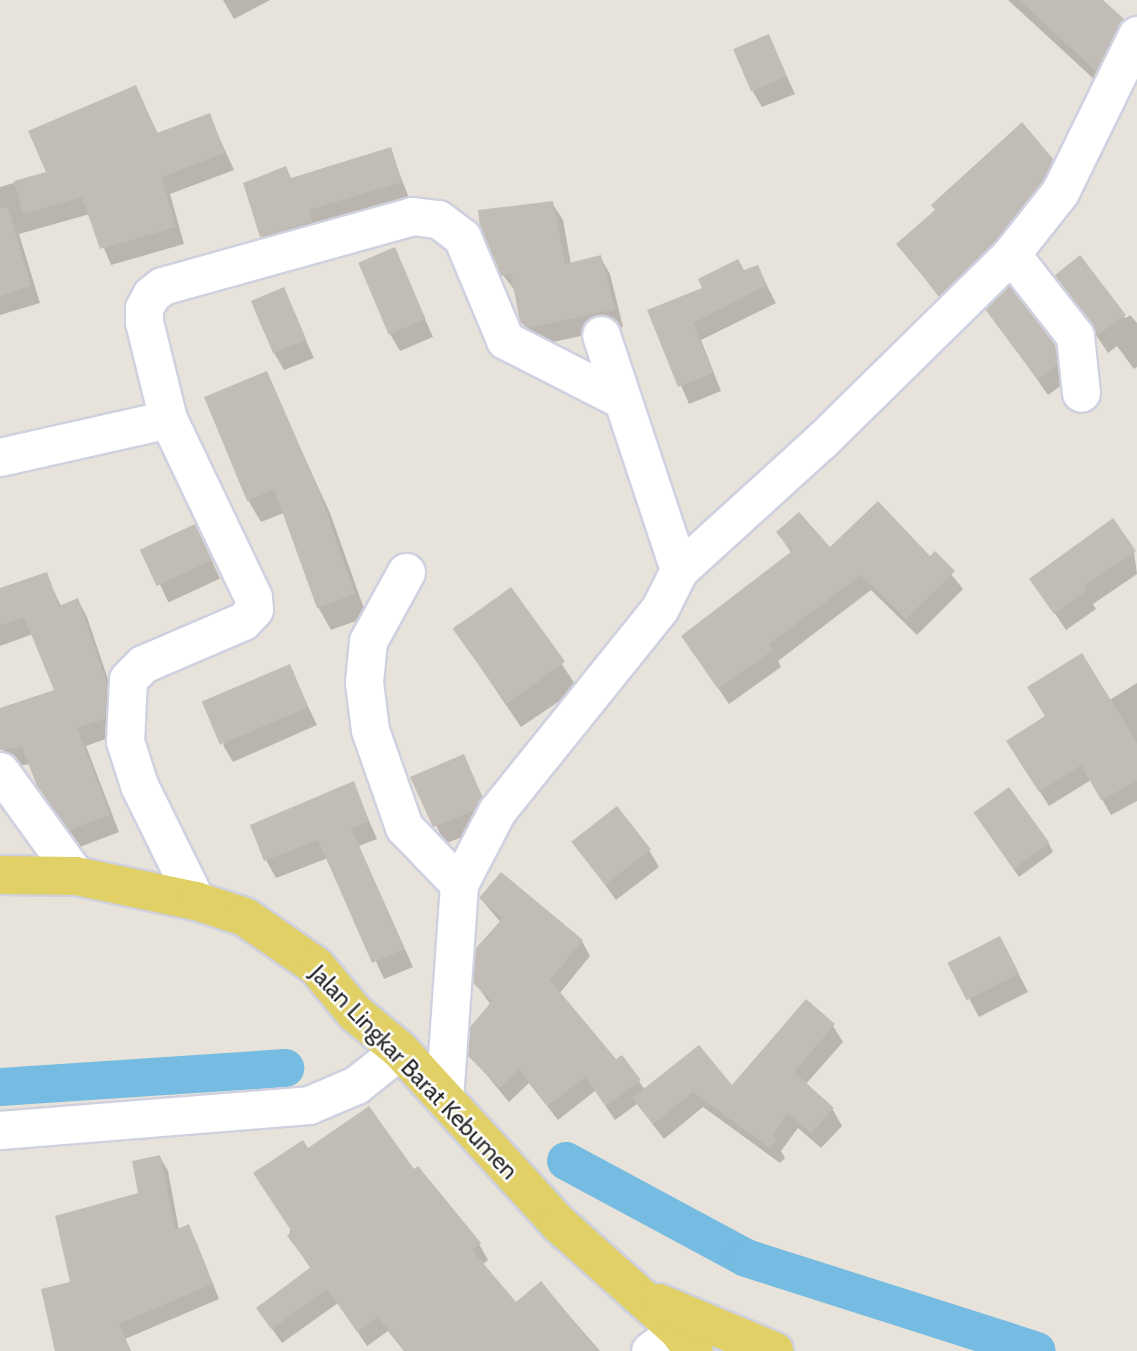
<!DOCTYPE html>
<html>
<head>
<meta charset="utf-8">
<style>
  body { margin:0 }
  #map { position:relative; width:1137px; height:1351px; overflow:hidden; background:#e8e3da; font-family:Cabin,sans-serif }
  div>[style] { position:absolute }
  .shadow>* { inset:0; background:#0003; transform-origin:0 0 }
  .canal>* { height:38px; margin:-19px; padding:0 19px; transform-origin:19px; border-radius:19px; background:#76bbe1 }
  .building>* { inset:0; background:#c1bdb6; transform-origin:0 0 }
  .roads { filter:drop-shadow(2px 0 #cfd1df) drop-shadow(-2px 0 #cfd1df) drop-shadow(0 2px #cfd1df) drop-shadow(0 -2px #cfd1df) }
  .minor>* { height:37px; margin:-18.5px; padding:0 18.5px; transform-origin:18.5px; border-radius:18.5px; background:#fff }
  .major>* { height:38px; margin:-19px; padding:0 19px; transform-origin:19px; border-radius:19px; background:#e1d066 }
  span { translate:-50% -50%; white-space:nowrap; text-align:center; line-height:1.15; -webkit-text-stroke:5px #fff; paint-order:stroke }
  .street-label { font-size:24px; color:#272727 }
</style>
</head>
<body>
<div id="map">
  <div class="shadow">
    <div style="clip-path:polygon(223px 0,270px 0,234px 19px)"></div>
    <div style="clip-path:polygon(1008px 0,1101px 0,1122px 20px,1136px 44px,1110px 94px)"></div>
    <div style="clip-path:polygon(768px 36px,795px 94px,762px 107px,752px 90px)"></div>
    <div style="clip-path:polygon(136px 88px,158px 134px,209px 115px,234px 170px,170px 194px,184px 244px,111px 265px,90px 214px,19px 234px,40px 303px,0 315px,0 187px,48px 173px)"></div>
    <div style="clip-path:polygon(390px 149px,409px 198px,316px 226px,271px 252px,262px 236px,286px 168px,292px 180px)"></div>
    <div style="clip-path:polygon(1051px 160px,1062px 178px,950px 311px,898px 244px)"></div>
    <div style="clip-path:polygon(552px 203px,563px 220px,571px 264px,600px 257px,610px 274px,623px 327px,539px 345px,523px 324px,516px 292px,503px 275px)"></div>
    <div style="clip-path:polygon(394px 249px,433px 337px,400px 351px,390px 334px)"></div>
    <div style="clip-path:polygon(757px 267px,776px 303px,701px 340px,721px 391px,689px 404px,649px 311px)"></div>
    <div style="clip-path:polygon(1057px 276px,1126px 318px,1130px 315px,1137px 323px,1137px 367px,1134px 369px,1117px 346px,1108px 353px)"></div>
    <div style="clip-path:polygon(283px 290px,314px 358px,284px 370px,274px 353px)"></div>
    <div style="clip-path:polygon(988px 309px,1053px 345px,1064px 363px,1066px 382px,1048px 395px)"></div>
    <div style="clip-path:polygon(266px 373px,330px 513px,367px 617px,331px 630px,318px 607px,284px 513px,261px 522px,248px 500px)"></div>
    <div style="clip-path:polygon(778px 533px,830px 550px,930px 559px,935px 554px,963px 589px,917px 635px,871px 590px,778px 661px,781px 667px,729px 704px,683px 637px,792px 554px)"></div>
    <div style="left:204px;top:544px;width:38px;height:57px;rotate:65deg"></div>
    <div style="clip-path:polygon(1134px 552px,1137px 574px,1093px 604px,1096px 609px,1066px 630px,1032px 579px)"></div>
    <div style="clip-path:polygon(46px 574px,61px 606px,78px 600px,87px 617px,116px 703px,114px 736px,86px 746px,119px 832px,80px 847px,49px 804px,30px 764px,12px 767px,0 745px,0 710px,56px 691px,33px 634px,0 646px,0 590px)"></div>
    <div style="left:511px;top:589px;width:120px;height:69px;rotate:56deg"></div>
    <div style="clip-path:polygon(289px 667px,317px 725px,233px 762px,223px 745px)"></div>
    <div style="clip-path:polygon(1137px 683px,1137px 801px,1111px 815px,1091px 780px,1049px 806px,1018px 757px)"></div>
    <div style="clip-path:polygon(463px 756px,491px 815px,483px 828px,445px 844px,413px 777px)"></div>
    <div style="clip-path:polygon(353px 784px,377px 839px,359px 846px,413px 967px,384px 979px,328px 858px,276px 878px,266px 860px)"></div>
    <div style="clip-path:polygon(981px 823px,1049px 844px,1053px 852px,1019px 877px)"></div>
    <div style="clip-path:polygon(574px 842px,649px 850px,659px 867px,616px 900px)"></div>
    <div style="clip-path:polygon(481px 899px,582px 941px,590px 956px,559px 994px,616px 1062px,622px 1057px,645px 1090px,732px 1088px,833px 1026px,843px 1042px,805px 1085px,833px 1110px,842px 1126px,821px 1148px,798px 1128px,781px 1151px,785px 1158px,780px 1163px,703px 1107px,664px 1139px,637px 1104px,615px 1120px,595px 1091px,558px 1120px,529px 1083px,509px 1102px,470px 1055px,491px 1005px,475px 983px,501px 923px)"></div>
    <div style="clip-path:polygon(1009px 955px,1028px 992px,979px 1017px,950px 964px)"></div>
    <div style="clip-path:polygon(307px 1150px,414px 1172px,479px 1244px,488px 1260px,482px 1265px,516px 1304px,541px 1283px,600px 1351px,404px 1351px,388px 1331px,367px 1346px,338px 1303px,282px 1343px,258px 1309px,311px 1269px,289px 1236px)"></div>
    <div style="clip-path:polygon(160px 1157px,168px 1171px,179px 1230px,188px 1227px,196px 1241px,219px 1299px,125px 1339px,131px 1351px,58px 1351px,72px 1283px,140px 1195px)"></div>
  </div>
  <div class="canal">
    <div style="left:0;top:1087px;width:286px;rotate:-3.8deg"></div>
    <div style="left:566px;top:1161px;width:204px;rotate:28.3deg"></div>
    <div style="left:746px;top:1258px;width:305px;rotate:17.7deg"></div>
  </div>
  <div class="building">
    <div style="clip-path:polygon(1019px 0,1103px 0,1124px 19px,1096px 71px)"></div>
    <div style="left:769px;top:34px;width:46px;height:39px;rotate:67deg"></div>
    <div style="clip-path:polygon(136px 85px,157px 133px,210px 113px,225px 153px,161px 177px,176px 227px,100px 249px,82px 197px,23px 214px,14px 181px,46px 172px,28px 131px)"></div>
    <div style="clip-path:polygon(1022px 122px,1053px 159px,1042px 181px,995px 240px,939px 295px,896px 244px,935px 210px,931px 205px)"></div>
    <div style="clip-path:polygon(391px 147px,402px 182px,309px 210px,312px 222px,260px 237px,243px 183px,286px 166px,291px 178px)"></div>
    <div style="clip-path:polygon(553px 201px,565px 264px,601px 255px,615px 309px,528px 328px,520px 322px,511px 274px,501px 276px,480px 226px,478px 210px)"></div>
    <div style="clip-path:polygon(8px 207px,31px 286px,0 296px,0 208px)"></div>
    <div style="left:395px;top:247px;width:78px;height:40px;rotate:67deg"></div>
    <div style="clip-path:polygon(1080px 255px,1126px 315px,1096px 336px,1092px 323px,1054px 276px)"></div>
    <div style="clip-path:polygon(738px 259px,744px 270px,758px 265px,767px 285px,693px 323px,713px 373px,678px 387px,647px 310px,702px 288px,698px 279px)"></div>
    <div style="clip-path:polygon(1009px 285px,1055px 344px,1057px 365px,1037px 379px,985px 309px)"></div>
    <div style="left:284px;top:287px;width:57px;height:36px;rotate:67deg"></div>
    <div style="clip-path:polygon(267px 371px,318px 488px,355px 594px,317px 608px,274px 489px,247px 501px,204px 397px)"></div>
    <div style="clip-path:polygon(878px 501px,930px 556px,935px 551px,955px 571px,906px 619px,861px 575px,769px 644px,773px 650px,718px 689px,681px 636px,792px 551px,776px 532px,799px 512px,830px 547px)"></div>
    <div style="clip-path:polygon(1113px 518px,1136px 551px,1084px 586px,1087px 590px,1054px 614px,1029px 579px)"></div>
    <div style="left:195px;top:524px;width:40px;height:61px;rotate:65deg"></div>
    <div style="clip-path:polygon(47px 572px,59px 606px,78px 598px,107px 684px,105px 719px,77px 728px,110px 815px,69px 830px,37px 786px,22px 747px,0 750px,0 708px,54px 690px,24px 617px,0 625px,0 588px)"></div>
    <div style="left:511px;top:587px;width:92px;height:72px;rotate:54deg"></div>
    <div style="clip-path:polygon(1082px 653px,1137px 743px,1137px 781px,1101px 800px,1081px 765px,1039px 792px,1006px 741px,1045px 716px,1027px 687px)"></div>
    <div style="left:290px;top:664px;width:47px;height:96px;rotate:67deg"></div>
    <div style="clip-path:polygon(464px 754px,482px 796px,474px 811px,433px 827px,410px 777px)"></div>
    <div style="clip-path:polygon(354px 781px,369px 821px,351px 828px,404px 949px,372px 963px,318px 840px,264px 861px,250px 825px)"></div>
    <div style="left:1009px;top:787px;width:69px;height:44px;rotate:54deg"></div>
    <div style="left:617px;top:806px;width:55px;height:58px;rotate:52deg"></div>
    <div style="clip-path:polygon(501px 872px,583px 940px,550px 980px,616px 1059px,622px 1055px,641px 1080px,606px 1106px,585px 1077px,548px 1106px,519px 1069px,500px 1088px,468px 1056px,470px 1027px,492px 1001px,473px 983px,476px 948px,503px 918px,479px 898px)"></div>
    <div style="left:1000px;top:936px;width:42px;height:59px;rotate:63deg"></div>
    <div style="clip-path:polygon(806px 999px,835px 1024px,794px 1072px,834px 1108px,811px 1133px,788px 1113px,772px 1135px,777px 1141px,770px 1148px,693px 1092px,653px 1124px,632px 1098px,699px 1045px,732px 1085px)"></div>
    <div style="clip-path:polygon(369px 1106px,414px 1169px,418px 1166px,481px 1243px,472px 1250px,516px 1302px,541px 1281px,598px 1351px,406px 1351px,378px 1317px,357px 1332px,327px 1289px,271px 1329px,256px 1308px,311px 1267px,287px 1236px,292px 1232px,253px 1173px,303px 1140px,308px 1148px)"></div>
    <div style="clip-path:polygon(160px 1155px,175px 1230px,189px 1224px,212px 1284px,119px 1324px,131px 1351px,55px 1351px,41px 1289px,70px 1282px,55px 1216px,138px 1193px,132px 1161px)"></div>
  </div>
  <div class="roads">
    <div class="minor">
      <div style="left:1011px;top:254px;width:104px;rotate:52deg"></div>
      <div style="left:1075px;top:336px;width:57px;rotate:84deg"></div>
      <div style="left:601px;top:335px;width:248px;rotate:71.6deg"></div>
      <div style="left:0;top:457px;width:172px;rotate:-12.7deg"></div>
      <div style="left:406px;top:572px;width:79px;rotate:118.8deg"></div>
      <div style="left:368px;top:641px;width:41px;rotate:95.6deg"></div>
      <div style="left:364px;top:682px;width:48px;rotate:82.9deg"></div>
      <div style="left:370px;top:730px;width:103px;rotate:70.7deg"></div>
      <div style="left:404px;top:827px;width:79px;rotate:46deg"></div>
      <div style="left:0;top:771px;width:130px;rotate:54.1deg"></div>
      <div style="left:196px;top:901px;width:129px;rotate:-116.2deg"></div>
      <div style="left:139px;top:785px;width:46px;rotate:-107.7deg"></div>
      <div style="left:125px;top:741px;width:62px;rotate:-87.2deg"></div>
      <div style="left:128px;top:679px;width:21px;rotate:-45deg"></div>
      <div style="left:143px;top:664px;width:109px;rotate:-23.3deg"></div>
      <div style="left:243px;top:621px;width:16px;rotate:-47deg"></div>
      <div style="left:254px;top:609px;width:12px;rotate:-95deg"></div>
      <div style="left:253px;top:597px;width:197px;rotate:-115.5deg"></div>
      <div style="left:168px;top:419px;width:100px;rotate:-103.9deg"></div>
      <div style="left:144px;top:322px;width:14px;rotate:-90deg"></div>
      <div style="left:144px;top:308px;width:15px;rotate:-62deg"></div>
      <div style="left:151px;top:295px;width:14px;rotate:-39deg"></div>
      <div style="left:162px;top:286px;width:260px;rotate:-15.6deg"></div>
      <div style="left:412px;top:216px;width:26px;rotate:7deg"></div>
      <div style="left:438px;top:219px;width:30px;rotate:37deg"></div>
      <div style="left:462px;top:237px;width:112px;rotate:67.3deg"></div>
      <div style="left:505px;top:340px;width:130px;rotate:27deg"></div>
      <div style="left:444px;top:1099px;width:216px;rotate:-86deg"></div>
      <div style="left:459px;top:884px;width:82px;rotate:-62.5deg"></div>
      <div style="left:497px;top:811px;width:260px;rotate:-51.2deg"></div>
      <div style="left:660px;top:608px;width:42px;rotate:-63.4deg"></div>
      <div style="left:679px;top:570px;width:192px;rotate:-42.3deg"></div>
      <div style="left:821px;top:441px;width:267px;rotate:-44.5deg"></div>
      <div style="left:1011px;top:254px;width:79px;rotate:-51.7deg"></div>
      <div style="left:1060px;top:192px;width:175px;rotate:-63.9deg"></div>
      <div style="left:0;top:1130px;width:310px;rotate:-4.6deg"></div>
      <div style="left:309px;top:1105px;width:51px;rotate:-23.1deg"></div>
      <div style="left:356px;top:1085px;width:56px;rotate:-38.5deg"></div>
      <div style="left:650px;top:1351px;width:35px;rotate:-37deg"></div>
    </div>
    <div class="major">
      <div style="left:0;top:875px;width:76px;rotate:0.8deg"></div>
      <div style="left:76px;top:876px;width:123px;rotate:11.8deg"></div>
      <div style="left:196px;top:901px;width:52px;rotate:18.1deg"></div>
      <div style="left:245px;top:917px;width:86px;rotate:34.6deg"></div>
      <div style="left:316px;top:966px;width:61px;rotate:50.3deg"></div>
      <div style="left:355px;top:1013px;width:58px;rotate:39.4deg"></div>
      <div style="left:400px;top:1050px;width:236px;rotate:47.6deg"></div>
      <div style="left:559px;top:1224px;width:159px;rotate:41.7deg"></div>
      <div style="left:678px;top:1330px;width:26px;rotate:53deg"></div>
      <div style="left:659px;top:1303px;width:125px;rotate:22.7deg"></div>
    </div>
  </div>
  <div class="street-label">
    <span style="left:414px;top:1072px;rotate:46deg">Jalan Lingkar Barat Kebumen</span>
  </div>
</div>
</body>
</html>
